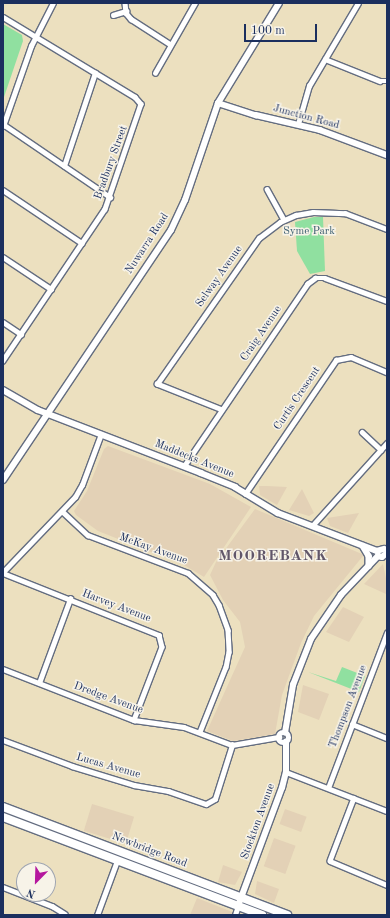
<!DOCTYPE html>
<html>
<head>
<meta charset="utf-8">
<style>
  body { margin:0 }
  #map { position:relative; width:390px; height:918px; overflow:hidden; background:#ece0bf; font-family:"Old Standard TT",serif }
  div>[style] { position:absolute }
  .built>* { inset:0; background:#e3d1b6; transform-origin:0 0 }
  .green>* { inset:0; background:#90e0a0 }
  .roads { filter:drop-shadow(1px 0 #646d80) drop-shadow(-1px 0 #646d80) drop-shadow(0 1px #646d80) drop-shadow(0 -1px #646d80) }
  .minor>* { height:4.5px; margin:-2.25px; padding:0 2.25px; transform-origin:2.25px; border-radius:2.25px; background:#fff }
  .tertiary>* { height:5.5px; margin:-2.75px; padding:0 2.75px; transform-origin:2.75px; border-radius:2.75px; background:#fff }
  .tertiary>.ring { margin:-2.75px; padding:0; box-sizing:content-box; background:none; border:5.5px solid #fff; border-radius:50% }
  .secondary>* { height:6px; margin:-3px; padding:0 3px; transform-origin:3px; border-radius:3px; background:#fff }
  .trunk>* { height:8px; margin:-4px; padding:0 4px; transform-origin:4px; border-radius:4px; background:#fff }
  span { translate:-50% -50%; white-space:nowrap; text-align:center; line-height:1.15; -webkit-text-stroke:3px #f7f3e8; paint-order:stroke }
  .street-label { font-size:11px; color:#1b2f5e }
  .park-label { font-size:11px; color:#385b6e }
  .district-label { font-size:15px; color:#615669; font-weight:700; letter-spacing:1px }
  .frame { position:absolute; inset:0; border:4px solid #1b2f5e; pointer-events:none }
  .north { position:absolute; left:16px; top:862px; width:40px; height:40px; box-sizing:border-box; background:#f7f3e8; border:1px solid #9fa5b1; border-radius:50%; rotate:203deg; font-size:11px; font-weight:700; line-height:16px; text-align:center; color:#1b2f5e }
  .north::after { content:''; display:block; margin:auto; width:14px; height:18px; background:#b5179e; clip-path:polygon(50% 0,100% 100%,50% 72%,0 100%) }
  .scale { position:absolute; left:244px; top:24px; width:73px; height:18px; box-sizing:border-box; border:2px solid #1b2f5e; border-top:0; padding-left:5px; font-size:12px; line-height:14px; white-space:nowrap; color:#1b2f5e; -webkit-text-stroke:3px #f7f3e8; paint-order:stroke }
</style>
</head>
<body>
<div id="map">
  <div class="built">
    <div style="clip-path:polygon(108px 446px,210px 484px,251px 507px,204px 577px,184px 565px,98px 531px,76px 515px,74px 511px,87px 491px,104px 449px)"></div>
    <div style="clip-path:polygon(259px 486px,267px 486px,287px 487px,277px 505px,260px 495px)"></div>
    <div style="clip-path:polygon(302px 489px,314px 513px,309px 516px,289px 510px)"></div>
    <div style="clip-path:polygon(255px 509px,362px 554px,363px 556px,314px 616px,301px 643px,282px 695px,275px 734px,233px 741px,207px 731px,245px 647px,240px 622px,223px 600px,210px 575px,216px 562px)"></div>
    <div style="clip-path:polygon(359px 513px,348px 533px,330px 526px,327px 518px)"></div>
    <div style="clip-path:polygon(383px 564px,387px 583px,386px 594px,364px 584px)"></div>
    <div style="clip-path:polygon(343px 607px,364px 617px,349px 642px,326px 632px)"></div>
    <div style="clip-path:polygon(303px 685px,329px 694px,319px 720px,298px 712px)"></div>
    <div style="left:92px;top:804px;width:44px;height:28px;rotate:17deg"></div>
    <div style="left:285px;top:809px;width:23px;height:16px;rotate:20deg"></div>
    <div style="left:274px;top:838px;width:23px;height:30px;rotate:20deg"></div>
    <div style="clip-path:polygon(223px 865px,242px 872px,235px 885px,218px 882px)"></div>
    <div style="clip-path:polygon(257px 881px,279px 889px,274px 903px,255px 894px)"></div>
    <div style="clip-path:polygon(197px 898px,240px 915px,190px 915px)"></div>
  </div>
  <div class="green">
    <div style="clip-path:polygon(3px 24px,22px 35px,23px 41px,3px 100px)"></div>
    <div style="clip-path:polygon(314px 217px,323px 217px,325px 271px,310px 274px,297px 251px,295px 222px)"></div>
    <div style="clip-path:polygon(342px 667px,365px 676px,359px 692px,308px 672px,336px 681px)"></div>
  </div>
  <div class="roads">
    <div class="minor">
      <div style="left:125px;top:3px;width:10px;rotate:84deg"></div>
      <div style="left:126px;top:13px;width:8px;rotate:50deg"></div>
      <div style="left:131px;top:19px;width:46px;rotate:32.7deg"></div>
      <div style="left:113px;top:15px;width:14px;rotate:-17deg"></div>
      <div style="left:3px;top:17px;width:154px;rotate:31.2deg"></div>
      <div style="left:135px;top:97px;width:9px;rotate:49deg"></div>
      <div style="left:141px;top:104px;width:111px;rotate:108.9deg"></div>
      <div style="left:105px;top:209px;width:183px;rotate:123.9deg"></div>
      <div style="left:325px;top:59px;width:59px;rotate:21.8deg"></div>
      <div style="left:380px;top:81px;width:7px"></div>
      <div style="left:155px;top:73px;width:81px;rotate:-60.3deg"></div>
      <div style="left:3px;top:124px;width:130px;rotate:34.3deg"></div>
      <div style="left:298px;top:124px;width:40px;rotate:-74deg"></div>
      <div style="left:309px;top:86px;width:96px;rotate:-59.4deg"></div>
      <div style="left:3px;top:126px;width:85px;rotate:-70.7deg"></div>
      <div style="left:31px;top:46px;width:48px;rotate:-62.9deg"></div>
      <div style="left:64px;top:166px;width:98px;rotate:-71.6deg"></div>
      <div style="left:267px;top:189px;width:35px;rotate:61deg"></div>
      <div style="left:3px;top:190px;width:95px;rotate:33.9deg"></div>
      <div style="left:3px;top:257px;width:58px;rotate:33.7deg"></div>
      <div style="left:3px;top:322px;width:22px;rotate:34deg"></div>
      <div style="left:222px;top:410px;width:70px;rotate:-158.2deg"></div>
      <div style="left:157px;top:384px;width:178px;rotate:-55.1deg"></div>
      <div style="left:259px;top:238px;width:26px;rotate:-37deg"></div>
      <div style="left:280px;top:222px;width:17px;rotate:-24deg"></div>
      <div style="left:296px;top:215px;width:17px;rotate:-10deg"></div>
      <div style="left:313px;top:212px;width:32px;rotate:2deg"></div>
      <div style="left:345px;top:213px;width:45px;rotate:20.9deg"></div>
      <div style="left:362px;top:432px;width:26px;rotate:43deg"></div>
      <div style="left:184px;top:466px;width:220px;rotate:-55.9deg"></div>
      <div style="left:307px;top:284px;width:10px;rotate:-37deg"></div>
      <div style="left:315px;top:278px;width:10px"></div>
      <div style="left:325px;top:278px;width:66px;rotate:20.4deg"></div>
      <div style="left:245px;top:494px;width:162px;rotate:-55.8deg"></div>
      <div style="left:336px;top:360px;width:15px;rotate:-11deg"></div>
      <div style="left:351px;top:357px;width:39px;rotate:23deg"></div>
      <div style="left:63px;top:512px;width:34px;rotate:43deg"></div>
      <div style="left:88px;top:535px;width:107px;rotate:20.8deg"></div>
      <div style="left:188px;top:573px;width:33px;rotate:41deg"></div>
      <div style="left:213px;top:595px;width:12px;rotate:59deg"></div>
      <div style="left:219px;top:605px;width:27px;rotate:70deg"></div>
      <div style="left:228px;top:630px;width:22px;rotate:87deg"></div>
      <div style="left:229px;top:652px;width:15px;rotate:101deg"></div>
      <div style="left:226px;top:667px;width:70px;rotate:111.8deg"></div>
      <div style="left:312px;top:526px;width:112px;rotate:-47.9deg"></div>
      <div style="left:3px;top:572px;width:104px;rotate:-46.2deg"></div>
      <div style="left:75px;top:497px;width:14px;rotate:-60deg"></div>
      <div style="left:82px;top:485px;width:54px;rotate:-69.6deg"></div>
      <div style="left:3px;top:573px;width:168px;rotate:21.7deg"></div>
      <div style="left:159px;top:635px;width:12px;rotate:76deg"></div>
      <div style="left:162px;top:647px;width:78px;rotate:111deg"></div>
      <div style="left:3px;top:669px;width:141px;rotate:21.3deg"></div>
      <div style="left:134px;top:720px;width:50px;rotate:8deg"></div>
      <div style="left:184px;top:727px;width:51px;rotate:20.6deg"></div>
      <div style="left:232px;top:745px;width:48px;rotate:-9.7deg"></div>
      <div style="left:39px;top:683px;width:90px;rotate:-69.7deg"></div>
      <div style="left:352px;top:724px;width:38px;rotate:22deg"></div>
      <div style="left:3px;top:740px;width:74px;rotate:20.6deg"></div>
      <div style="left:72px;top:766px;width:65px;rotate:17deg"></div>
      <div style="left:134px;top:785px;width:35px;rotate:10deg"></div>
      <div style="left:168px;top:791px;width:40px;rotate:18.9deg"></div>
      <div style="left:206px;top:804px;width:10px;rotate:-29deg"></div>
      <div style="left:215px;top:799px;width:57px;rotate:-72.5deg"></div>
      <div style="left:286px;top:772px;width:108px;rotate:21.1deg"></div>
      <div style="left:328px;top:788px;width:166px;rotate:-69.2deg"></div>
      <div style="left:354px;top:798px;width:67px;rotate:110.9deg"></div>
      <div style="left:330px;top:861px;width:62px;rotate:22.8deg"></div>
      <div style="left:3px;top:887px;width:53px;rotate:21.2deg"></div>
      <div style="left:52px;top:906px;width:15px;rotate:32deg"></div>
      <div style="left:97px;top:915px;width:58px;rotate:-69.7deg"></div>
      <div style="left:235px;top:915px;width:9px;rotate:-72deg"></div>
    </div>
    <div class="tertiary">
      <div style="left:218px;top:103px;width:40px;rotate:18deg"></div>
      <div style="left:256px;top:115px;width:66px;rotate:13.2deg"></div>
      <div style="left:320px;top:130px;width:72px;rotate:20.5deg"></div>
      <div style="left:3px;top:390px;width:40px;rotate:29.7deg"></div>
      <div style="left:38px;top:410px;width:175px;rotate:21.1deg"></div>
      <div style="left:201px;top:473px;width:37px;rotate:22deg"></div>
      <div style="left:235px;top:487px;width:50px;rotate:31.2deg"></div>
      <div style="left:278px;top:513px;width:106px;rotate:21deg"></div>
      <div style="left:363px;top:546px;width:12px;rotate:59deg"></div>
      <div style="left:369px;top:556px;width:10px;rotate:90deg"></div>
      <div style="left:377px;top:551px;width:7px;rotate:-16deg"></div>
      <div style="left:378px;top:556px;width:4px;rotate:14deg"></div>
      <div style="left:382px;top:557px;width:5px;rotate:-37deg"></div>
      <div style="left:285px;top:733px;width:49px;rotate:-80.5deg"></div>
      <div style="left:293px;top:685px;width:49px;rotate:-68.6deg"></div>
      <div style="left:311px;top:639px;width:53px;rotate:-55.7deg"></div>
      <div style="left:341px;top:595px;width:54px;rotate:-46.5deg"></div>
      <div class="ring" style="left:279px;top:733px;width:4.5px;height:4.5px"></div>
      <div style="left:238px;top:906px;width:126px;rotate:-69.6deg"></div>
      <div style="left:282px;top:788px;width:16px;rotate:-76deg"></div>
      <div style="left:286px;top:772px;width:30px;rotate:-90deg"></div>
    </div>
    <div class="secondary">
      <div style="left:3px;top:480px;width:301px;rotate:-56.1deg"></div>
      <div style="left:171px;top:230px;width:33px;rotate:-65deg"></div>
      <div style="left:185px;top:200px;width:102px;rotate:-71.2deg"></div>
      <div style="left:218px;top:103px;width:117px;rotate:-58.6deg"></div>
    </div>
    <div class="trunk">
      <div style="left:3px;top:807px;width:304px;rotate:20.8deg"></div>
      <div style="left:3px;top:817px;width:277px;rotate:20.7deg"></div>
    </div>
  </div>
  <div class="street-label">
    <span style="left:306px;top:118px;rotate:15deg">Junction Road</span>
    <span style="left:112px;top:163px;rotate:-70deg">Bradbury Street</span>
    <span style="left:148px;top:244px;rotate:-57deg">Nuwarra Road</span>
    <span style="left:220px;top:277px;rotate:-55deg">Selway Avenue</span>
    <span style="left:262px;top:334px;rotate:-56deg">Craig Avenue</span>
    <span style="left:298px;top:399px;rotate:-56deg">Curtis Crescent</span>
    <span style="left:194px;top:460px;rotate:22deg">Maddecks Avenue</span>
    <span style="left:153px;top:550px;rotate:20deg">McKay Avenue</span>
    <span style="left:116px;top:607px;rotate:21deg">Harvey Avenue</span>
    <span style="left:108px;top:699px;rotate:20deg">Dredge Avenue</span>
    <span style="left:349px;top:707px;rotate:-69deg">Thompson Avenue</span>
    <span style="left:108px;top:767px;rotate:16deg">Lucas Avenue</span>
    <span style="left:259px;top:822px;rotate:-70deg">Stockton Avenue</span>
    <span style="left:149px;top:851px;rotate:21deg">Newbridge Road</span>
  </div>
  <div class="park-label">
    <span style="left:309px;top:232px">Syme Park</span>
  </div>
  <div class="district-label">
    <span style="left:273px;top:557px">MOOREBANK</span>
  </div>
  <div class="frame"></div>
  <div class="north">N</div>
  <div class="scale">100 m</div>
</div>
</body>
</html>
